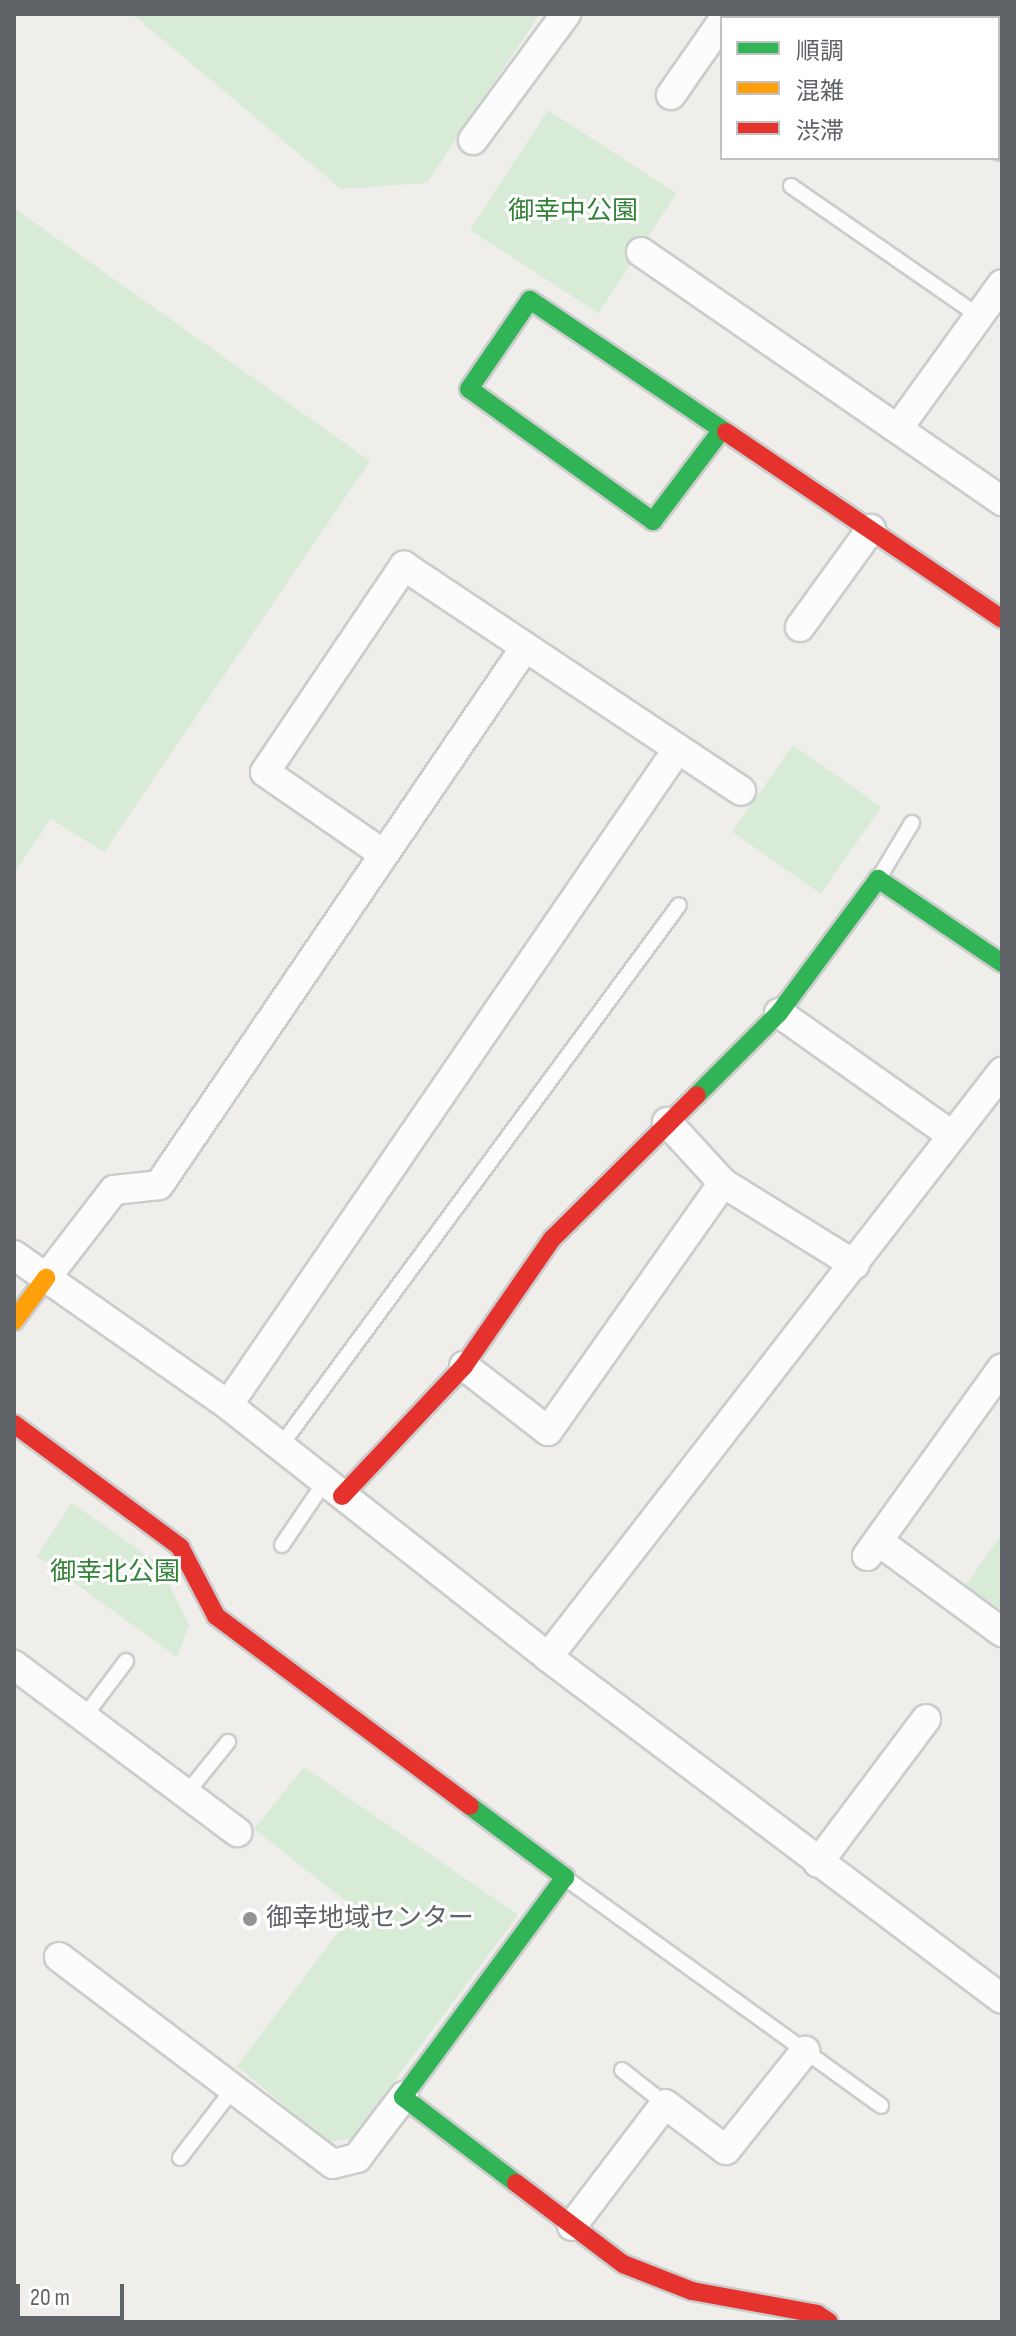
<!DOCTYPE html>
<html>
<head>
<meta charset="utf-8">
<style>
  body { margin:0 }
  #map { position:relative; width:1016px; height:2336px; overflow:hidden; background:#efeeea; font-family:"Sofia Sans Condensed","Noto Sans JP",sans-serif }
  div>[style] { position:absolute }
  .green>* { inset:0; background:#d8ebd6; transform-origin:0 0 }
  .roads { filter:drop-shadow(2px 0 #cbcccc) drop-shadow(-2px 0 #cbcccc) drop-shadow(0 2px #cbcccc) drop-shadow(0 -2px #cbcccc) }
  .lane>* { height:14px; margin:-7px; padding:0 7px; transform-origin:7px; border-radius:7px; background:#fdfcfc }
  .street>* { height:28px; margin:-14px; padding:0 14px; transform-origin:14px; border-radius:14px; background:#fdfcfc }
  .fast>* { height:18px; margin:-9px; padding:0 9px; transform-origin:9px; border-radius:9px; background:#30b455 }
  .slow>* { height:18px; margin:-9px; padding:0 9px; transform-origin:9px; border-radius:9px; background:#ff9f0a }
  .jam>* { height:18px; margin:-9px; padding:0 9px; transform-origin:9px; border-radius:9px; background:#e5322d }
  .dots>* { width:22px; height:22px; translate:-50% -50%; box-sizing:border-box; border:4px solid #fff; border-radius:50% }
  span { translate:-50% -50%; white-space:nowrap; text-align:center; line-height:1.15; -webkit-text-stroke:6px #fff; paint-order:stroke }
  .park-label { font-size:26px; color:#348238 }
  .poi-label { font-size:26px; color:#5f6368 }
  .left { translate:0 -50%; text-align:left }
  .frame { position:absolute; inset:0; border:16px solid #5f6368; pointer-events:none }
  .legend { position:absolute; left:720px; top:16px; width:280px; height:144px; box-sizing:border-box; background:#fff; border:2px solid #bfc1c3; margin:0; padding:10px 14px; list-style:none; font-size:24px; color:#5f6368 }
  .legend li { display:flex; align-items:center; gap:16px; height:40px }
  .legend b { width:40px; border:2px solid #bfc1c3 }
  .scale { position:absolute; left:16px; top:2284px; width:108px; height:36px; box-sizing:border-box; border:4px solid #5f6368; border-top:0; padding-left:10px; font-size:24px; line-height:28px; white-space:nowrap; color:#5f6368; -webkit-text-stroke:6px #fff; paint-order:stroke }
</style>
</head>
<body>
<div id="map">
  <div class="green">
    <div style="clip-path:polygon(132px 14px,540px 14px,427px 183px,341px 189px)"></div>
    <div style="left:548px;top:110px;width:153px;height:143px;rotate:33deg"></div>
    <div style="clip-path:polygon(14px 208px,370px 461px,104px 852px,51px 819px,14px 873px)"></div>
    <div style="left:793px;top:745px;width:108px;height:106px;rotate:35deg"></div>
    <div style="clip-path:polygon(72px 1503px,159px 1564px,189px 1625px,177px 1657px,37px 1556px)"></div>
    <div style="clip-path:polygon(1001px 1535px,1002px 1536px,1002px 1611px,966px 1585px)"></div>
    <div style="clip-path:polygon(304px 1767px,518px 1915px,351px 2139px,328px 2142px,237px 2066px,356px 1909px,254px 1829px)"></div>
  </div>
  <div class="roads">
    <div class="lane">
      <div style="left:791px;top:186px;width:229px;rotate:34.7deg"></div>
      <div style="left:880px;top:876px;width:62px;rotate:-58.9deg"></div>
      <div style="left:279px;top:1448px;width:674px;rotate:-53.62deg"></div>
      <div style="left:282px;top:1545px;width:75px;rotate:-55.9deg"></div>
      <div style="left:84px;top:1717px;width:70px;rotate:-53.1deg"></div>
      <div style="left:186px;top:1794px;width:67px;rotate:-51.1deg"></div>
      <div style="left:568px;top:1880px;width:386px;rotate:35.8deg"></div>
      <div style="left:622px;top:2070px;width:55px;rotate:38.3deg"></div>
      <div style="left:180px;top:2158px;width:87px;rotate:-52.5deg"></div>
    </div>
    <div class="street">
      <div style="left:810px;top:14px;width:7px;rotate:34deg"></div>
      <div style="left:671px;top:95px;width:89px;rotate:-55.1deg"></div>
      <div style="left:473px;top:140px;width:157px;rotate:-53.6deg"></div>
      <div style="left:998px;top:144px;width:4px;rotate:27deg"></div>
      <div style="left:641px;top:252px;width:439px;rotate:34.6deg"></div>
      <div style="left:899px;top:427px;width:176px;rotate:-54.2deg"></div>
      <div style="left:800px;top:627px;width:121px;rotate:-54.1deg"></div>
      <div style="left:382px;top:853px;width:142px;rotate:-145.3deg"></div>
      <div style="left:265px;top:772px;width:249px;rotate:-56deg"></div>
      <div style="left:404px;top:566px;width:405px;rotate:33.7deg"></div>
      <div style="left:779px;top:1013px;width:211px;rotate:35.3deg"></div>
      <div style="left:667px;top:1122px;width:83px;rotate:47.4deg"></div>
      <div style="left:723px;top:1183px;width:155px;rotate:31.8deg"></div>
      <div style="left:14px;top:1255px;width:261px;rotate:35deg"></div>
      <div style="left:228px;top:1405px;width:407px;rotate:38.2deg"></div>
      <div style="left:548px;top:1657px;width:568px;rotate:36.99deg"></div>
      <div style="left:46px;top:1278px;width:111px;rotate:-52.3deg"></div>
      <div style="left:114px;top:1190px;width:45px;rotate:-6.3deg"></div>
      <div style="left:159px;top:1185px;width:648px;rotate:-55.75deg"></div>
      <div style="left:464px;top:1366px;width:106px;rotate:37.7deg"></div>
      <div style="left:548px;top:1431px;width:304px;rotate:-54.8deg"></div>
      <div style="left:228px;top:1405px;width:794px;rotate:-55.57deg"></div>
      <div style="left:878px;top:1541px;width:154px;rotate:36.3deg"></div>
      <div style="left:867px;top:1556px;width:231px;rotate:-54.3deg"></div>
      <div style="left:548px;top:1657px;width:741px;rotate:-52.19deg"></div>
      <div style="left:14px;top:1665px;width:279px;rotate:36.8deg"></div>
      <div style="left:818px;top:1863px;width:180px;rotate:-53.1deg"></div>
      <div style="left:59px;top:1957px;width:343px;rotate:37.1deg"></div>
      <div style="left:333px;top:2164px;width:25px;rotate:-14deg"></div>
      <div style="left:357px;top:2158px;width:78px;rotate:-52.8deg"></div>
      <div style="left:572px;top:2226px;width:153px;rotate:-52.7deg"></div>
      <div style="left:665px;top:2104px;width:76px;rotate:37deg"></div>
      <div style="left:726px;top:2150px;width:127px;rotate:-51.4deg"></div>
    </div>
    <div class="fast">
      <div style="left:721px;top:431px;width:113px;rotate:127.1deg"></div>
      <div style="left:653px;top:521px;width:226px;rotate:-144.3deg"></div>
      <div style="left:469px;top:389px;width:108px;rotate:-55.6deg"></div>
      <div style="left:530px;top:300px;width:236px;rotate:34deg"></div>
      <div style="left:697px;top:1095px;width:116px;rotate:-45deg"></div>
      <div style="left:779px;top:1013px;width:167px;rotate:-53.5deg"></div>
      <div style="left:878px;top:879px;width:150px;rotate:34.1deg"></div>
      <div style="left:470px;top:1806px;width:119px;rotate:36.8deg"></div>
      <div style="left:565px;top:1877px;width:273px;rotate:126.4deg"></div>
      <div style="left:403px;top:2097px;width:142px;rotate:37.3deg"></div>
    </div>
    <div class="slow">
      <div style="left:14px;top:1321px;width:54px;rotate:-53.3deg"></div>
    </div>
    <div class="jam">
      <div style="left:726px;top:432px;width:333px;rotate:34.1deg"></div>
      <div style="left:14px;top:1424px;width:207px;rotate:36.5deg"></div>
      <div style="left:180px;top:1547px;width:78px;rotate:62.4deg"></div>
      <div style="left:216px;top:1616px;width:317px;rotate:36.8deg"></div>
      <div style="left:342px;top:1496px;width:178px;rotate:-46.8deg"></div>
      <div style="left:464px;top:1366px;width:155px;rotate:-55.3deg"></div>
      <div style="left:552px;top:1239px;width:204px;rotate:-44.8deg"></div>
      <div style="left:516px;top:2183px;width:134px;rotate:37.1deg"></div>
      <div style="left:623px;top:2264px;width:74px;rotate:21.4deg"></div>
      <div style="left:692px;top:2291px;width:127px;rotate:10.4deg"></div>
      <div style="left:817px;top:2314px;width:14px;rotate:34deg"></div>
    </div>
  </div>
  <div class="dots">
    <div style="left:250px;top:1919px;background:#919496"></div>
  </div>
  <div class="park-label">
    <span style="left:573px;top:212px">御幸中公園</span>
    <span style="left:115px;top:1573px">御幸北公園</span>
  </div>
  <div class="poi-label">
    <span class="left" style="left:266px;top:1919px">御幸地域センター</span>
  </div>
  <div class="frame"></div>
  <ul class="legend">
  <li><b style="height:10px;background:#30b455"></b>順調</li>
  <li><b style="height:10px;background:#ff9f0a"></b>混雑</li>
  <li><b style="height:10px;background:#e5322d"></b>渋滞</li>
  </ul>
  <div class="scale">20 m</div>
</div>
</body>
</html>
